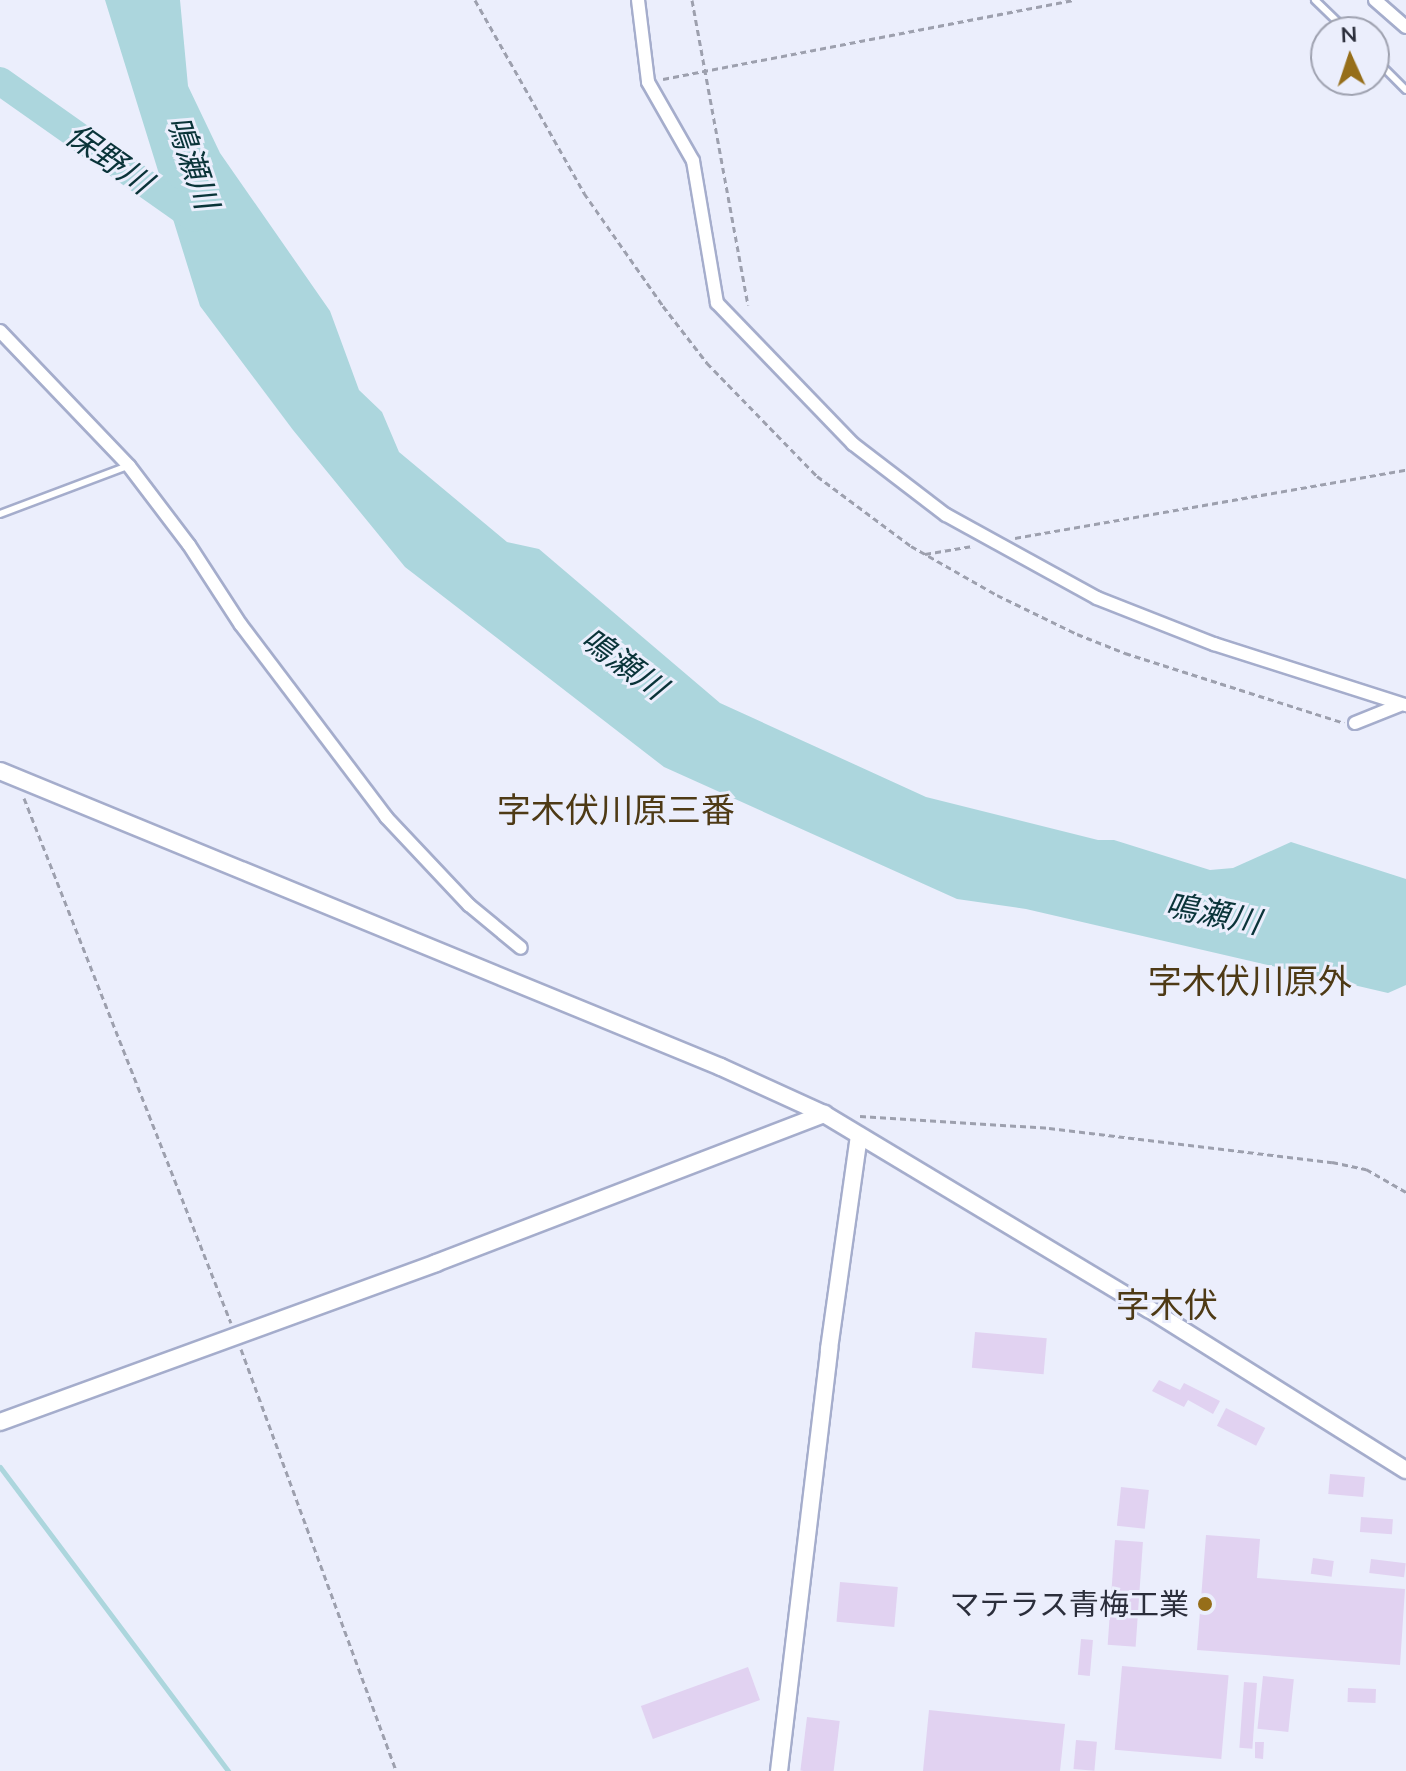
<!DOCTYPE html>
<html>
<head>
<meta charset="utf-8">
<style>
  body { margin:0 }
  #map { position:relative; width:1406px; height:1771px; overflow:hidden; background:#ebeefc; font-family:Mulish,"Noto Sans JP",sans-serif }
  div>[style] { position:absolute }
  .water>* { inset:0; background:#acd6dd }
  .stream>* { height:5px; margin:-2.5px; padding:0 2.5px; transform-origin:2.5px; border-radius:2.5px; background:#acd6dd }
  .river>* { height:28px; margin:-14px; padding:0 14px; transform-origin:14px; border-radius:14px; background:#acd6dd }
  .building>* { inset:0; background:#e1d2f1; transform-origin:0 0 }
  .path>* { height:3px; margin-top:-1.5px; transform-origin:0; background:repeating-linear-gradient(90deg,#9da0ae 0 6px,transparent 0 10px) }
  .roads { filter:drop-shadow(2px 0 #a5adcc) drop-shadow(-2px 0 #a5adcc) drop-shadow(0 2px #a5adcc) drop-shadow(0 -2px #a5adcc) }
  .service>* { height:6px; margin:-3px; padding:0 3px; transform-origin:3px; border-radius:3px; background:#fff }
  .minor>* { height:12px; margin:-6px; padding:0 6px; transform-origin:6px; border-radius:6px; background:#fff }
  .tertiary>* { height:16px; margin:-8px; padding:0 8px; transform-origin:8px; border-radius:8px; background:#fff }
  .dots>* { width:22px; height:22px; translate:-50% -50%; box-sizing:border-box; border:4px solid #ebeefc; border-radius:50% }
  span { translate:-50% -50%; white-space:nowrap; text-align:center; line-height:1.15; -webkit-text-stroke:6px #ebeefc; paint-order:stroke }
  .poi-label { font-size:30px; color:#2b2e3b }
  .right { translate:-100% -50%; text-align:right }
  .water-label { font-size:32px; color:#0a3439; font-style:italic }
  .quarter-label { font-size:34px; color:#4e3a15 }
  .north { position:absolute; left:1310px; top:16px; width:80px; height:80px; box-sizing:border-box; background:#ebeefc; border:2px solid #9ea1af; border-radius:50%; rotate:357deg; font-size:22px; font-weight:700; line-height:32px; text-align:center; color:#2b2e3b }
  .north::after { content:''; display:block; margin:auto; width:28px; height:36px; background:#966e19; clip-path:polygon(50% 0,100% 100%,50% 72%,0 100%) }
</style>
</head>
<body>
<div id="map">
  <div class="water">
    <div style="clip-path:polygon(105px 0,180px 0,188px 86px,220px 153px,330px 311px,359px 390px,382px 412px,399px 452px,507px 542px,539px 549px,720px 703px,926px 797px,1098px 840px,1114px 840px,1210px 870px,1233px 868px,1291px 842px,1406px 879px,1406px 985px,1388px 993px,1026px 909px,957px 899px,664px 767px,405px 567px,293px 430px,200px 306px)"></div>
  </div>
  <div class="stream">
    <div style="left:0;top:1467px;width:380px;rotate:53.1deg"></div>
  </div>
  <div class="river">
    <div style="left:0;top:81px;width:237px;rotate:35.2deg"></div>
  </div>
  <div class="building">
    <div style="left:975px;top:1332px;width:72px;height:36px;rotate:5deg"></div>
    <div style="clip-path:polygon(1159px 1380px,1180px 1390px,1184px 1383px,1220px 1401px,1213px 1414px,1188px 1400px,1184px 1407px,1152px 1391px)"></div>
    <div style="left:1226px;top:1408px;width:44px;height:20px;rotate:27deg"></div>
    <div style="left:1330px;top:1474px;width:35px;height:20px;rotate:5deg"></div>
    <div style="left:1121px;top:1487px;width:28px;height:39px;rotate:6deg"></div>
    <div style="left:1361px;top:1517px;width:32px;height:15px;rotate:4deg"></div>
    <div style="clip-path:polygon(1206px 1535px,1260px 1539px,1257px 1578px,1405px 1589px,1400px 1665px,1197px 1650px)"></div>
    <div style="left:1115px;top:1540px;width:28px;height:105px;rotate:4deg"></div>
    <div style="left:1313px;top:1558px;width:21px;height:16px;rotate:8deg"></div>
    <div style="left:1371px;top:1559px;width:35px;height:14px;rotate:7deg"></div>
    <div style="left:840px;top:1582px;width:58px;height:40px;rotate:5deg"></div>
    <div style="left:1081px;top:1639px;width:12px;height:36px;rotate:5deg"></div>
    <div style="left:1122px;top:1666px;width:107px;height:84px;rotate:5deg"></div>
    <div style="left:748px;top:1667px;width:35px;height:114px;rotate:70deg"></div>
    <div style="left:1263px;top:1676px;width:31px;height:53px;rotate:6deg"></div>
    <div style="left:1244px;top:1682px;width:13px;height:66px;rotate:4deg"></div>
    <div style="left:1348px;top:1688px;width:28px;height:14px;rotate:2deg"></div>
    <div style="clip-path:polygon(929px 1710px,1065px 1724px,1060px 1771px,923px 1771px)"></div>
    <div style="left:807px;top:1717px;width:33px;height:54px;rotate:7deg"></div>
    <div style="left:1076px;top:1740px;width:21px;height:29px;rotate:5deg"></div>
    <div style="clip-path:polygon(1255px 1742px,1264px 1742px,1263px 1759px,1255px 1758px)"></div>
  </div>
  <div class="path">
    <div style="left:475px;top:0;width:222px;rotate:60.5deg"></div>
    <div style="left:584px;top:193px;width:138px;rotate:55deg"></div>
    <div style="left:663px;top:306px;width:72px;rotate:52.3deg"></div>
    <div style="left:707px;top:363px;width:158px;rotate:45.8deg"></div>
    <div style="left:817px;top:476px;width:117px;rotate:36.7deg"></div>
    <div style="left:911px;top:546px;width:99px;rotate:29.7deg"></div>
    <div style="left:997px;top:595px;width:89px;rotate:26deg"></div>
    <div style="left:1077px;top:634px;width:52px;rotate:21.6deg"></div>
    <div style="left:1125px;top:653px;width:230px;rotate:17.7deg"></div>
    <div style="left:692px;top:0;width:310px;rotate:79.6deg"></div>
    <div style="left:663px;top:79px;width:418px;rotate:-10.9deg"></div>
    <div style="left:1015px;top:538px;width:397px;rotate:-9.9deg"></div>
    <div style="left:925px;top:554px;width:48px;rotate:-9.7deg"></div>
    <div style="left:24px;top:798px;width:564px;rotate:68.48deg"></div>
    <div style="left:860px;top:1116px;width:189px;rotate:3.6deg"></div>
    <div style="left:1049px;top:1128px;width:285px;rotate:6.9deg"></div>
    <div style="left:1332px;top:1162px;width:35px;rotate:12deg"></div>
    <div style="left:1366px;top:1169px;width:46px;rotate:29.9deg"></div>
    <div style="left:241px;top:1349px;width:450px;rotate:69.8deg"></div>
  </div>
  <div class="roads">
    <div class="service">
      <div style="left:1315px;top:0;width:46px;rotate:44.1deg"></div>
      <div style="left:1374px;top:58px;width:45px;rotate:45deg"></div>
      <div style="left:0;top:514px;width:137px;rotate:-20.6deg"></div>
    </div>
    <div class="minor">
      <div style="left:638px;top:0;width:83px;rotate:83deg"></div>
      <div style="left:648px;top:82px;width:91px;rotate:60.3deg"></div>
      <div style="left:693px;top:161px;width:144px;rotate:80.4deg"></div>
      <div style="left:717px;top:303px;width:196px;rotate:46deg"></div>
      <div style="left:853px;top:444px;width:117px;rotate:37.4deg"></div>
      <div style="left:946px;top:515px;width:172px;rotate:28.8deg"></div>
      <div style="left:1097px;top:598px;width:126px;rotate:21.5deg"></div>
      <div style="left:1214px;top:644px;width:201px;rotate:17.7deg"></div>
      <div style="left:1375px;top:0;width:41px;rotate:41.1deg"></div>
      <div style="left:0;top:331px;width:187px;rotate:46.3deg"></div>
      <div style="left:129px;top:466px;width:99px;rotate:52.8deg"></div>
      <div style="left:189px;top:545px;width:95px;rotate:57deg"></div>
      <div style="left:241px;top:625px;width:241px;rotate:52.9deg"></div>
      <div style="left:386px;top:817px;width:121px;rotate:46.7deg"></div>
      <div style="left:469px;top:905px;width:67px;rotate:39.6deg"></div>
      <div style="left:1355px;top:723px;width:48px;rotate:-21.8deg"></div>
    </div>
    <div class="tertiary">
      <div style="left:0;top:771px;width:779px;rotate:22.32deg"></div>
      <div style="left:721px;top:1067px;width:113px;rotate:24.5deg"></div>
      <div style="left:824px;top:1114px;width:379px;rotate:31deg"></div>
      <div style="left:1149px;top:1309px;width:303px;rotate:32.1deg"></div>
      <div style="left:0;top:1422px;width:464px;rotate:-20deg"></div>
      <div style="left:436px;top:1263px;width:416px;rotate:-21deg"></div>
      <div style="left:779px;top:1771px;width:425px;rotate:-83.2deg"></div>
      <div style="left:829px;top:1349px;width:215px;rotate:-82deg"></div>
    </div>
  </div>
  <div class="dots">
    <div style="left:1205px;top:1604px;background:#966e19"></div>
  </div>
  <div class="poi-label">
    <span class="right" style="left:1189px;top:1604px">マテラス青梅工業</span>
  </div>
  <div class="water-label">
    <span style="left:109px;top:158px;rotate:35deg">保野川</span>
    <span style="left:193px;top:162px;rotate:71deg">鳴瀬川</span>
    <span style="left:624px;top:663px;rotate:36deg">鳴瀬川</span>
    <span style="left:1213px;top:913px;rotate:11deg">鳴瀬川</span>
  </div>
  <div class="quarter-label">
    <span style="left:616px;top:810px">字木伏川原三番</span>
    <span style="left:1250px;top:981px">字木伏川原外</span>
    <span style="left:1167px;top:1305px">字木伏</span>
  </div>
  <div class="north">N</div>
</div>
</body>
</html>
